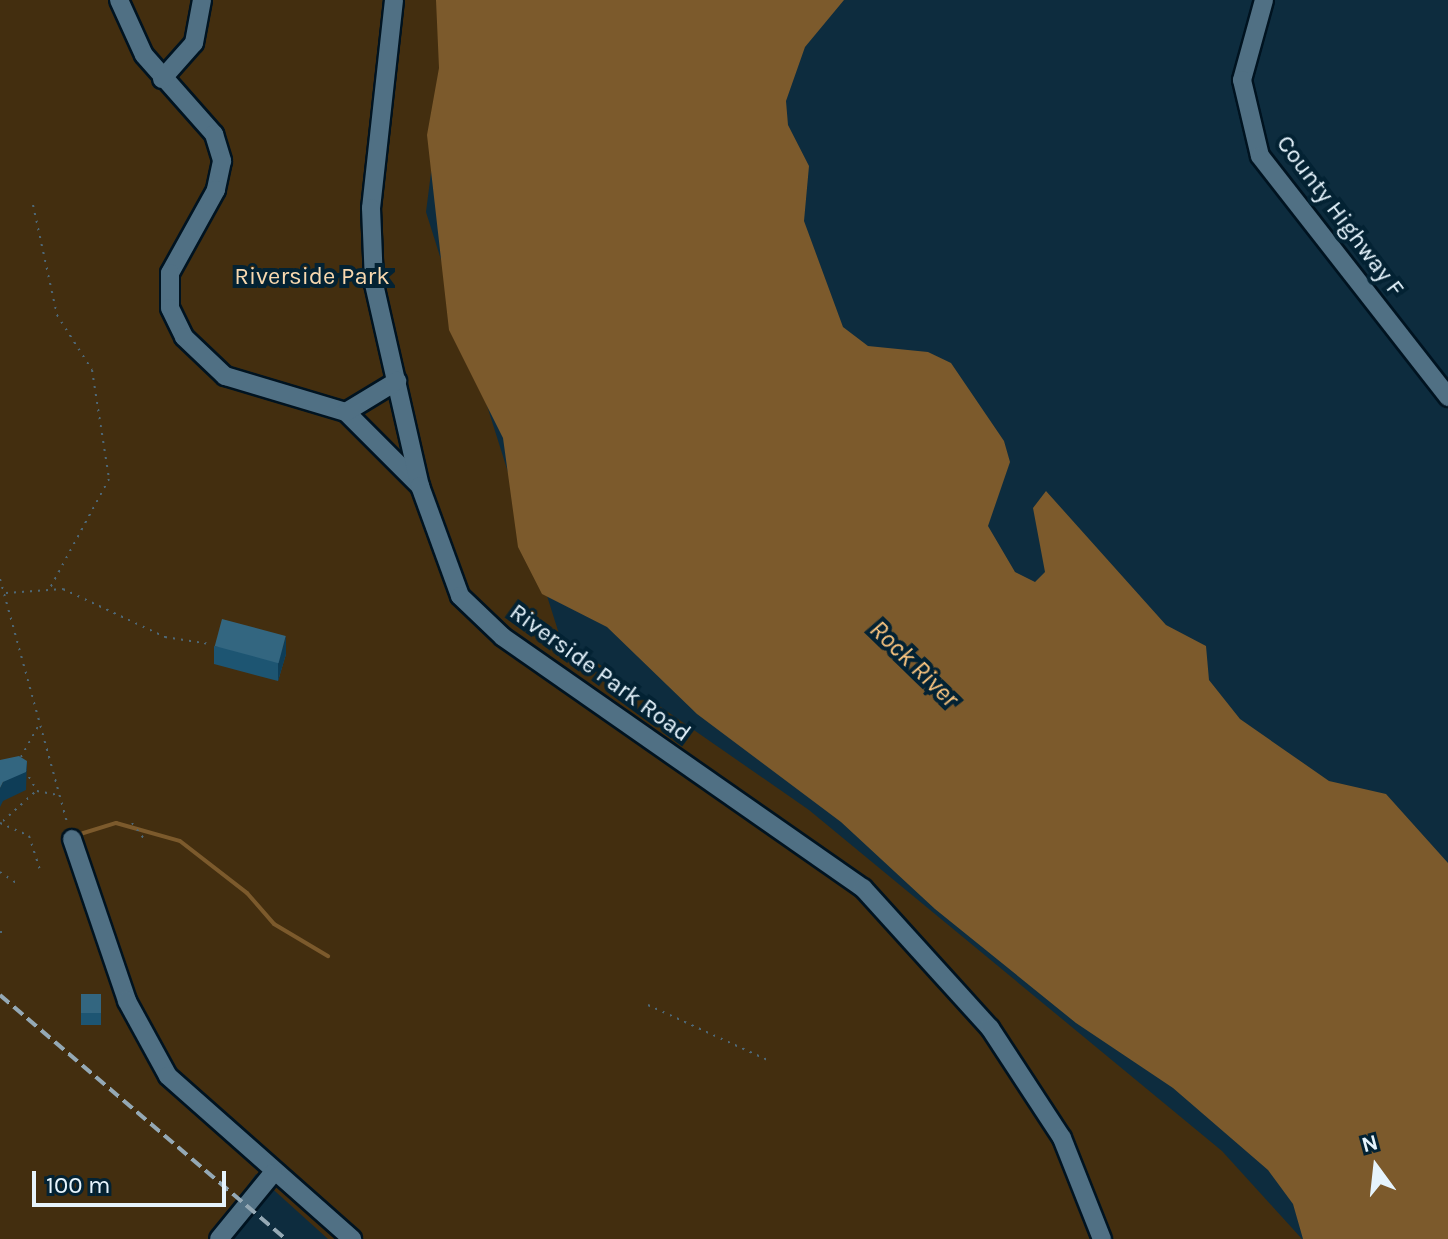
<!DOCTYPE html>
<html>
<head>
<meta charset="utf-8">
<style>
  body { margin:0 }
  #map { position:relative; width:1448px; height:1239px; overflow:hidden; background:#0d2c3e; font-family:Karla,sans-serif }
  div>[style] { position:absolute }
  .green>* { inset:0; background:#432e0f }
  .water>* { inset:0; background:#7c5a2c }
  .stream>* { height:4px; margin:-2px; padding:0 2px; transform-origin:2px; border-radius:2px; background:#7c5a2c }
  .path>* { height:2px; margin-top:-1px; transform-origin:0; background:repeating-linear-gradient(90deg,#4e6877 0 2px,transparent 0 8px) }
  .roads { filter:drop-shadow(2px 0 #001320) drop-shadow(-2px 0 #001320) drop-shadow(0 2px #001320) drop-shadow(0 -2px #001320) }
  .minor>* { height:18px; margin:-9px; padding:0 9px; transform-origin:9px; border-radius:9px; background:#507084 }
  .rail>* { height:4px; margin-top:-2px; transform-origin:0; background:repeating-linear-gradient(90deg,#95a9b5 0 12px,transparent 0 18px) }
  .wall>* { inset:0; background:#1d5572; transform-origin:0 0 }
  .shaded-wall>* { inset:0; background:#0e3d57 }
  .building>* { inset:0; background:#336680; transform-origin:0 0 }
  span { translate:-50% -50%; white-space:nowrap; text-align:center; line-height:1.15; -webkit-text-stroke:8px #032233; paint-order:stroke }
  .street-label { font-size:24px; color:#e6f4fd }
  .park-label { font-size:24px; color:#f8d8af }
  .water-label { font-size:26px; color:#fdc781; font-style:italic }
  .north { position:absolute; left:1336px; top:1127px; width:80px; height:80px; -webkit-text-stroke:6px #032233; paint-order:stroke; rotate:345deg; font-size:22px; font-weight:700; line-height:32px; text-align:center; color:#e6f4fd }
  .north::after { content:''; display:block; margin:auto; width:28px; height:36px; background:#e6f4fd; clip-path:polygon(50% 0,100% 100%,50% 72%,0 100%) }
  .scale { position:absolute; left:32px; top:1171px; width:194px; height:36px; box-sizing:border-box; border:4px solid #e6f4fd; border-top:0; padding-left:10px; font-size:24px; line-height:28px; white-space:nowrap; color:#e6f4fd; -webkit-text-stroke:6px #032233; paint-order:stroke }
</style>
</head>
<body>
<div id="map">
  <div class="green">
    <div style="clip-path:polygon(0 0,453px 0,426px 212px,560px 637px,809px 810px,1222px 1151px,1302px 1239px,328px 1239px,256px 1174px,210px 1239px,0 1239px)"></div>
  </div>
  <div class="water">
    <div style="clip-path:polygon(436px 0,844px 0,805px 47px,786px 101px,788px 125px,809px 166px,804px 221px,843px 327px,868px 346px,928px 352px,951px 363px,1004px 441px,1010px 462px,988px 526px,1015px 572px,1035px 582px,1045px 572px,1033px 508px,1046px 491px,1166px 625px,1206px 646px,1209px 680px,1240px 719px,1329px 781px,1386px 794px,1448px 863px,1448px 1239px,1303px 1239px,1293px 1204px,1268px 1170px,1173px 1088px,1076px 1023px,935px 909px,841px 822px,697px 714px,607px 627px,542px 594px,518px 547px,503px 438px,449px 330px,427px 135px,439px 68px)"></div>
  </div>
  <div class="stream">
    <div style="left:77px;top:835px;width:41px;rotate:-17.1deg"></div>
    <div style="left:116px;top:823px;width:66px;rotate:15.7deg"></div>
    <div style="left:180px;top:841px;width:85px;rotate:37.8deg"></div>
    <div style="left:247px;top:893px;width:41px;rotate:48.9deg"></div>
    <div style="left:274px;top:924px;width:63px;rotate:30.7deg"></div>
  </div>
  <div class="path">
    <div style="left:33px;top:205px;width:113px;rotate:77.7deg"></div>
    <div style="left:57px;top:315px;width:65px;rotate:57.5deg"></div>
    <div style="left:92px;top:370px;width:110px;rotate:81.1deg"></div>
    <div style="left:109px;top:479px;width:126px;rotate:118.4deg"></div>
    <div style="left:0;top:579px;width:253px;rotate:74.6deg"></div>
    <div style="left:6px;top:593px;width:57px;rotate:-4deg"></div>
    <div style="left:63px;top:589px;width:113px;rotate:25.2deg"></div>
    <div style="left:165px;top:637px;width:45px;rotate:9deg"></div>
    <div style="left:21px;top:757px;width:37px;rotate:-61deg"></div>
    <div style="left:25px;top:770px;width:24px;rotate:60deg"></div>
    <div style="left:37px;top:791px;width:21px;rotate:11deg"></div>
    <div style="left:3px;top:821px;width:45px;rotate:-42.3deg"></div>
    <div style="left:0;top:823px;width:32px;rotate:24deg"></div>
    <div style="left:29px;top:836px;width:38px;rotate:72deg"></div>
    <div style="left:132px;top:823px;width:20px;rotate:53deg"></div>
    <div style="left:0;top:872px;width:23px;rotate:34deg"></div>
    <div style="left:0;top:932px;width:5px"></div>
    <div style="left:648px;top:1005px;width:134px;rotate:24.7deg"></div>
  </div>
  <div class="roads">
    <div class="minor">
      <div style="left:119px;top:0;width:60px;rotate:65.6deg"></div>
      <div style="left:144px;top:55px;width:106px;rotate:48.5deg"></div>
      <div style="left:214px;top:134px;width:28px;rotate:73deg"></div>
      <div style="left:222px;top:161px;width:30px;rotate:102deg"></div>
      <div style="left:216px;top:190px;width:95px;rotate:119deg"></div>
      <div style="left:170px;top:273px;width:35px;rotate:90deg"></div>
      <div style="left:170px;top:308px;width:32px;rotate:64deg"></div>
      <div style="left:184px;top:337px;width:57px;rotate:43.6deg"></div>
      <div style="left:225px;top:376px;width:126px;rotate:16.6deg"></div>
      <div style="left:346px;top:412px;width:105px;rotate:45deg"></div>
      <div style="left:394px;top:0;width:209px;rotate:96.3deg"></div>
      <div style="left:371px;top:208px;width:76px;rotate:87.7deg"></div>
      <div style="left:374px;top:284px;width:207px;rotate:77.2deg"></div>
      <div style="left:420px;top:486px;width:117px;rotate:70deg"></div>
      <div style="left:460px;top:596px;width:59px;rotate:43.6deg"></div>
      <div style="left:503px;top:637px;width:439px;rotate:34.9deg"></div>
      <div style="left:863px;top:888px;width:189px;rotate:47.8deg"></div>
      <div style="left:990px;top:1028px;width:131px;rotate:56.8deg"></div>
      <div style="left:1062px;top:1138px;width:109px;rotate:68.4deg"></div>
      <div style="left:1264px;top:0;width:83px;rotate:105.4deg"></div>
      <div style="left:1242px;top:80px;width:78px;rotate:76.7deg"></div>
      <div style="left:1260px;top:156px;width:306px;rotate:52deg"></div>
      <div style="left:162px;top:79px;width:48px;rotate:-48.4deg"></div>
      <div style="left:194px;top:43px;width:44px;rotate:-79.5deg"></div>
      <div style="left:346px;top:412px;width:60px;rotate:-31.3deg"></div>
      <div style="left:72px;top:839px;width:171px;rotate:71.2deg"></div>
      <div style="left:127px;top:1001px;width:85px;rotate:61.3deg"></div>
      <div style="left:168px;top:1076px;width:246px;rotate:41.5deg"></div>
      <div style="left:219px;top:1239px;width:85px;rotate:-50.7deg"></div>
    </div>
  </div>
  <div class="rail">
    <div style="left:0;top:995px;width:376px;rotate:40.5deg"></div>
  </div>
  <div class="wall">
    <div style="clip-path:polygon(214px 646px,286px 654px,278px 681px,214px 664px)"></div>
    <div style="left:101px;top:994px;width:31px;height:20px;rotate:90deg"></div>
  </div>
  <div class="shaded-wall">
    <div style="clip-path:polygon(286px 636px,286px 654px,278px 681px,278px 662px)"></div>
    <div style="clip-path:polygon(27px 761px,26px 790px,3px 801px,0 807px,0 788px,3px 782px)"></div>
  </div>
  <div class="building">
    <div style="left:222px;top:619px;width:66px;height:28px;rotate:15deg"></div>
    <div style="clip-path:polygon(19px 756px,27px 761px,26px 772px,3px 782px,0 788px,0 760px)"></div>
    <div style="left:101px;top:994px;width:19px;height:20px;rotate:90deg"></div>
  </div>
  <div class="street-label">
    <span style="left:1340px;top:216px;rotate:53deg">County Highway F</span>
    <span style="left:600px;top:673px;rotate:36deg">Riverside Park Road</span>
  </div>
  <div class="park-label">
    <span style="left:312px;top:277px">Riverside Park</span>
  </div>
  <div class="water-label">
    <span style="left:914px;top:664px;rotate:44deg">Rock River</span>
  </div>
  <div class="north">N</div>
  <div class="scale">100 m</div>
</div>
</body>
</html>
